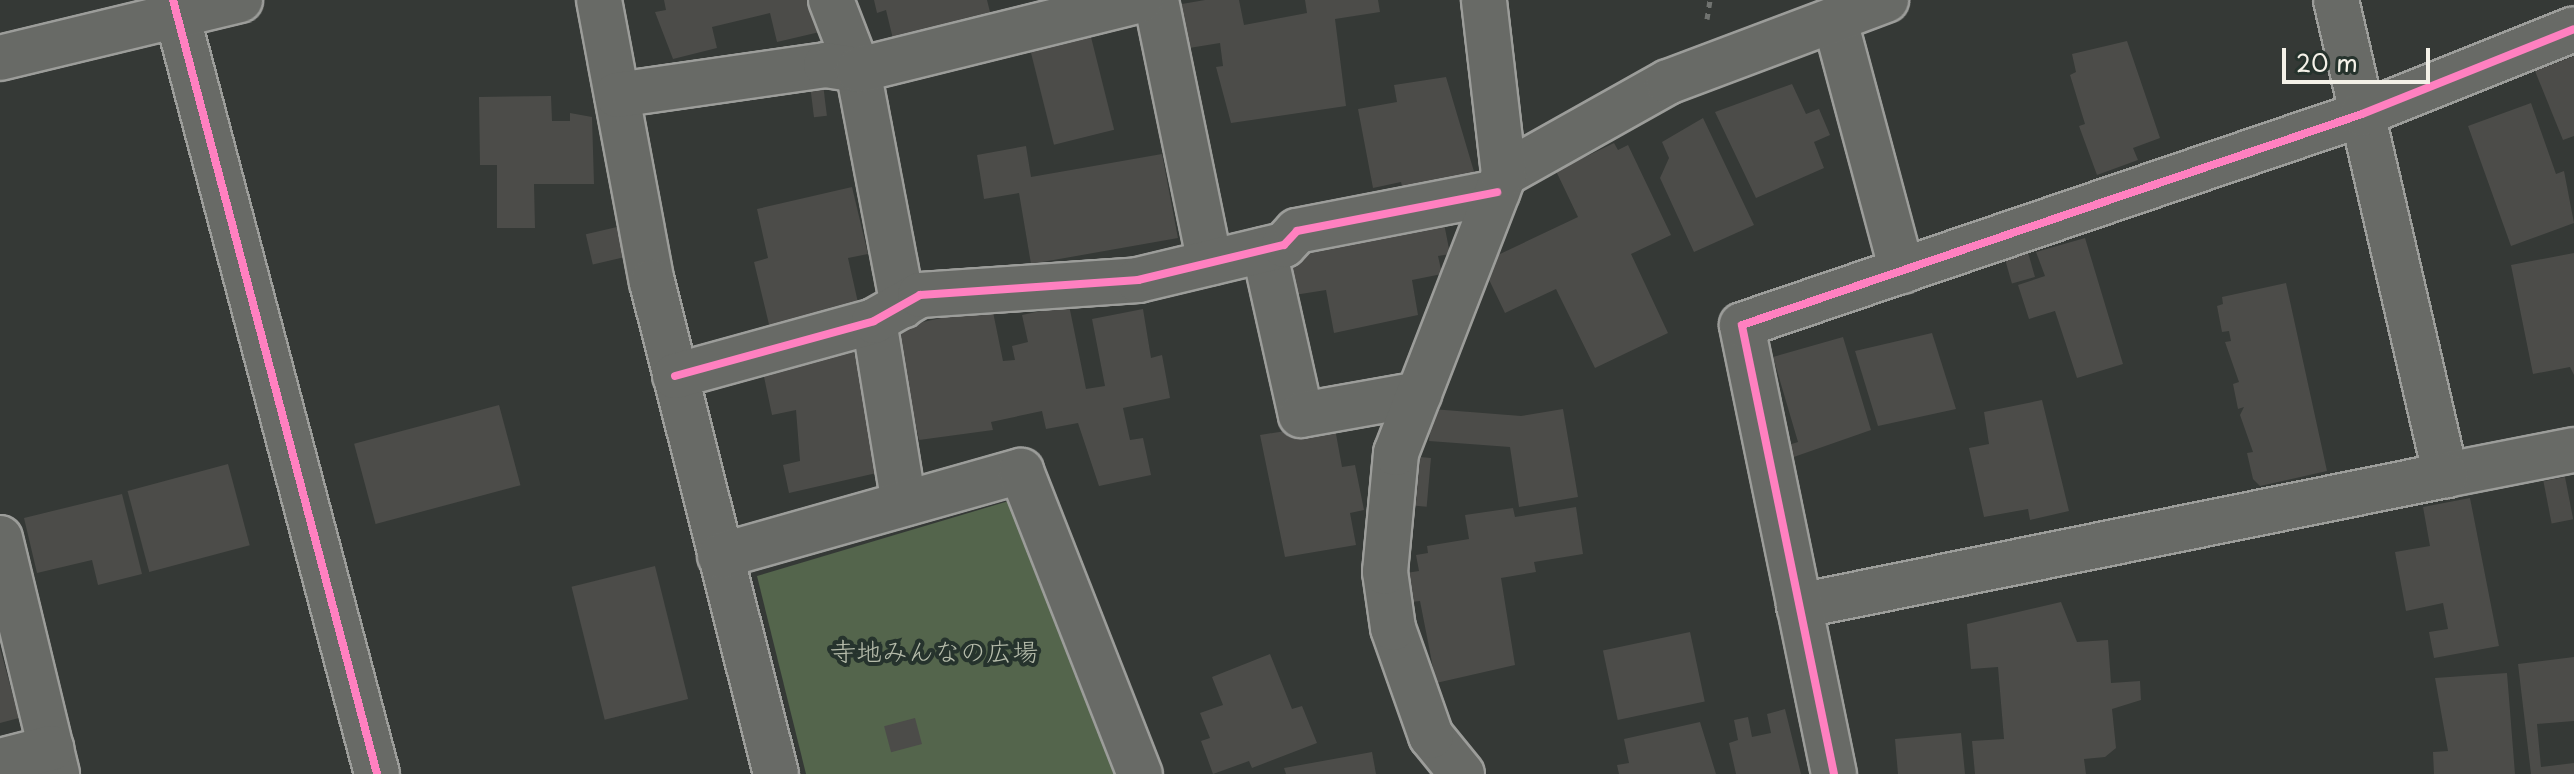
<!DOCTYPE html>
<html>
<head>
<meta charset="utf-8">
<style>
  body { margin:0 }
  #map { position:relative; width:2574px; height:774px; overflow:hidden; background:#353936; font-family:"Playpen Sans","Klee One",sans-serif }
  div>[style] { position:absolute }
  .green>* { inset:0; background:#54654c }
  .building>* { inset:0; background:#4c4c49; transform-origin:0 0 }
  .path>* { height:5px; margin-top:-2.5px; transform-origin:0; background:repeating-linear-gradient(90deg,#707370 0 6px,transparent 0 12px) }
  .roads { filter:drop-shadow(2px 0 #9c9d9a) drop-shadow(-2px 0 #9c9d9a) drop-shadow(0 2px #9c9d9a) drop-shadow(0 -2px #9c9d9a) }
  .minor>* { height:44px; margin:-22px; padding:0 22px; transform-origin:22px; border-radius:22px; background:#686a66 }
  .cycleway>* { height:8px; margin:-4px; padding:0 4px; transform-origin:4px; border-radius:4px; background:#ff80c0 }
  span { translate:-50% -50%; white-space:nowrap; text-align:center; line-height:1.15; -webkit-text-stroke:8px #26332d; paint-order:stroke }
  .park-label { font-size:26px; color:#b6bcab }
  .scale { position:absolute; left:2282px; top:48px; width:148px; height:36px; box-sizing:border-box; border:4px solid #f4f1e8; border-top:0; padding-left:10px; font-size:24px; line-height:28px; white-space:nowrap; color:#f4f1e8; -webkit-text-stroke:6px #26332d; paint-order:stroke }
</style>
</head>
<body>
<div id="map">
  <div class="green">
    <div style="clip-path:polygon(1012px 500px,1117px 774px,806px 774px,757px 576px)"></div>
  </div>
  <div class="building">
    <div style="clip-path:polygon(664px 0,817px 0,824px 31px,777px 42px,770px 13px,712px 27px,717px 48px,673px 59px,655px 12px,666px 10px)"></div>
    <div style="clip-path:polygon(874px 0,987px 0,991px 16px,894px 43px,886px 10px,877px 13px)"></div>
    <div style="clip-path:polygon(1205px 0,1239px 0,1244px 25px,1307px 13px,1305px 0,1378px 0,1380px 12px,1335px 19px,1346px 106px,1231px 123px,1216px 67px,1223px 66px,1220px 43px,1183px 49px,1176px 5px)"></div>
    <div style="left:1088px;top:25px;width:108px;height:62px;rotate:76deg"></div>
    <div style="clip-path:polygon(2127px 41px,2160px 138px,2133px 148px,2138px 160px,2097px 175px,2079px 126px,2085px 124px,2070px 75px,2076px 72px,2072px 54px)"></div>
    <div style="clip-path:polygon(2574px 56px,2574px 136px,2563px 140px,2535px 71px)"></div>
    <div style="clip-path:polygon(1446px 77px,1475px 175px,1403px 190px,1401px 182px,1373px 188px,1358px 109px,1397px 102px,1394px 85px)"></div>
    <div style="left:823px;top:84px;width:32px;height:13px;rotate:83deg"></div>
    <div style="clip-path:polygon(1792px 84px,1806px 114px,1819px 109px,1830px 135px,1814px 142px,1824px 168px,1756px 198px,1715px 112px)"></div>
    <div style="clip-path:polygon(551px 96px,552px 121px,570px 121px,570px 113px,592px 117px,594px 184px,534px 184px,535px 228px,497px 228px,497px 165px,480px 165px,479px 97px)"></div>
    <div style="clip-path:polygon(2531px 103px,2556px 174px,2564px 171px,2574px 223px,2511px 246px,2468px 126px)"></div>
    <div style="clip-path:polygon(1703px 118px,1754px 225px,1694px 252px,1660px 178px,1669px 158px,1662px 142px)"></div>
    <div style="clip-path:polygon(1614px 143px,1618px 150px,1628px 145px,1671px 235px,1631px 254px,1668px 333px,1595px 368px,1556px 289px,1505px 313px,1481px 263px,1578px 217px,1556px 171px)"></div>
    <div style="clip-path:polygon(1026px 146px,1031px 177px,1162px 154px,1178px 238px,1031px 264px,1019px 193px,984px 199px,977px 155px)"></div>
    <div style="clip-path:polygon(852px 187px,868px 254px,848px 258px,861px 316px,772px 337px,754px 262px,768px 258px,757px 209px)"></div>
    <div style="clip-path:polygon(1442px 213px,1450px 254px,1438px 256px,1442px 274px,1412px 280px,1418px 315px,1334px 333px,1326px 290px,1288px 296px,1279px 261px,1294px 250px,1340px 240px,1341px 247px,1356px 244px,1355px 236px)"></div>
    <div style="left:617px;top:227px;width:31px;height:32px;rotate:77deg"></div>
    <div style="clip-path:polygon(2085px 238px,2123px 364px,2077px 378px,2055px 311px,2029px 319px,2018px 285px,2045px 276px,2036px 252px)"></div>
    <div style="left:2027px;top:249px;width:29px;height:24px;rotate:74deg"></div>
    <div style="clip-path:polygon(2574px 253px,2574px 375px,2570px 367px,2533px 374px,2511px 265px)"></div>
    <div style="clip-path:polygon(2286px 283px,2327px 471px,2260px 486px,2253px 479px,2247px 453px,2253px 452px,2240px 415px,2244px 407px,2238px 409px,2233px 384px,2239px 382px,2225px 342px,2231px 341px,2229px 331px,2222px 332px,2217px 306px,2223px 304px,2222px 297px)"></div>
    <div style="clip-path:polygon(1069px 305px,1086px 389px,1105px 386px,1092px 319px,1143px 309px,1151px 358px,1162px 355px,1170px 398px,1123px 408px,1130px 440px,1143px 438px,1151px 475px,1099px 486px,1078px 423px,1046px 429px,1042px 411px,991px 422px,993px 430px,919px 440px,895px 328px,992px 307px,1003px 361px,1015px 360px,1012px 346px,1028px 342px,1022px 315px)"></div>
    <div style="clip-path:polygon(1932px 333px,1956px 409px,1878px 426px,1855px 351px)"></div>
    <div style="clip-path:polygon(1843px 337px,1871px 430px,1788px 459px,1785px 446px,1798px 442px,1773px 357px)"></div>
    <div style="clip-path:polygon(854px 352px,881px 472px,789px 493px,783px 465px,800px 461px,796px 410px,772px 415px,763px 372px)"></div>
    <div style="clip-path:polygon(2042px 400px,2069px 511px,2030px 520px,2028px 509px,1984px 517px,1969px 448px,1989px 444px,1984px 412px)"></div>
    <div style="left:499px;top:405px;width:83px;height:150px;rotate:75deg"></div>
    <div style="clip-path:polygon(1432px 409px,1521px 416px,1563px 409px,1578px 497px,1519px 507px,1510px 447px,1429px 441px)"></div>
    <div style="clip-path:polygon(1334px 423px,1342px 467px,1355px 465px,1364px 510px,1350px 513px,1356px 545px,1285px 557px,1260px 435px)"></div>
    <div style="left:1420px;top:457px;width:11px;height:49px;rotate:5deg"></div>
    <div style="left:228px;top:464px;width:84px;height:104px;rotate:75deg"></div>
    <div style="left:2565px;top:477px;width:43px;height:22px;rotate:79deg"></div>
    <div style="clip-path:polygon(122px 494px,142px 574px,98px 585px,92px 560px,37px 573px,24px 518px)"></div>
    <div style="clip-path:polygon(2470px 498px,2499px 646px,2434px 658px,2429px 632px,2448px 629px,2443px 603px,2406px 611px,2395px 552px,2430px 546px,2423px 507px)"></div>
    <div style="clip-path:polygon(1576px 507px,1583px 554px,1534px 562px,1536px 572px,1501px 578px,1515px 665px,1436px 683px,1420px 601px,1411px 602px,1406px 573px,1419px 571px,1416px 555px,1428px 553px,1427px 546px,1469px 539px,1465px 515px,1513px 508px,1515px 517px)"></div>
    <div style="left:655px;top:566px;width:137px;height:86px;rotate:76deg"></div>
    <div style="clip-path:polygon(2061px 602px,2077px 642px,2108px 640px,2111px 683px,2140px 681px,2141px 700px,2112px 709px,2116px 748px,2105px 757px,2084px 759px,2086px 774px,1975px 774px,1972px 741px,2004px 739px,1998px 667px,1971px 669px,1967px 624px)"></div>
    <div style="left:1690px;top:632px;width:71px;height:89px;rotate:78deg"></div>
    <div style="clip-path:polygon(0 648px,19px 718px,0 723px)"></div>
    <div style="clip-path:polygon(1270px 654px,1292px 709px,1302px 706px,1317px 743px,1252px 768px,1249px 761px,1213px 774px,1201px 741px,1210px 738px,1200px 713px,1223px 705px,1212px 677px)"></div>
    <div style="clip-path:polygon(2574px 657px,2574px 721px,2537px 724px,2541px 767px,2574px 763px,2574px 774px,2531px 774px,2518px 664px)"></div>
    <div style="clip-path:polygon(2507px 673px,2515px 774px,2434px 774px,2433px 752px,2448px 751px,2435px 678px)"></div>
    <div style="clip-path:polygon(1785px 709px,1801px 774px,1736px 774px,1729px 743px,1738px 740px,1734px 720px,1748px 717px,1752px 737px,1771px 733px,1767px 714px)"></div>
    <div style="left:915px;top:718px;width:27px;height:32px;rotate:75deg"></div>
    <div style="clip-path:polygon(1700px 722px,1716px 774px,1619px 774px,1617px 765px,1629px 763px,1624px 739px)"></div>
    <div style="clip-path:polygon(1961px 733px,1965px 774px,1898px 774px,1895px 739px)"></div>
    <div style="clip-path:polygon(1372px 752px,1376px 774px,1286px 774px,1284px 768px)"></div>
  </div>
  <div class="path">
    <div style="left:1707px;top:19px;width:19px;rotate:-81deg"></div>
  </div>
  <div class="roads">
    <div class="minor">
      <div style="left:173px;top:0;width:800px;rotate:75.23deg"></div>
      <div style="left:599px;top:0;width:287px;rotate:79.4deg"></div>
      <div style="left:652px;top:282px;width:507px;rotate:75.85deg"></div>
      <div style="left:831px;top:0;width:75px;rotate:68.9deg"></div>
      <div style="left:858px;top:70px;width:240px;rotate:79.2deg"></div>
      <div style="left:1156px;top:0;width:268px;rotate:78.4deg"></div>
      <div style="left:2336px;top:0;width:488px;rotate:77deg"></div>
      <div style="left:2446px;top:475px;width:130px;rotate:-11.1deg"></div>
      <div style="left:1835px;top:21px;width:259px;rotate:75deg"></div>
      <div style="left:0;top:58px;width:247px;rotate:-13.6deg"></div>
      <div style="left:617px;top:95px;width:211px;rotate:-8.2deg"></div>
      <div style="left:826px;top:65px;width:32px;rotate:9deg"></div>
      <div style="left:858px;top:70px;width:291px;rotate:-13.9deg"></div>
      <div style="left:1504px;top:174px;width:188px;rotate:-29.3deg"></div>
      <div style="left:1668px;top:82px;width:233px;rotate:-20.6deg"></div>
      <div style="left:1264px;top:250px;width:169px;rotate:77.4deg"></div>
      <div style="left:1301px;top:415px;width:120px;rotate:-10.1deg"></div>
      <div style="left:874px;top:321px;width:185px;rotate:80.7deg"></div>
      <div style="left:675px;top:376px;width:206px;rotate:-15.4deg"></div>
      <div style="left:874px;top:321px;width:53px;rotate:-29.5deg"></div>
      <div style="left:920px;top:295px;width:219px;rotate:-3.9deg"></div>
      <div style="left:1138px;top:280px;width:150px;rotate:-13.5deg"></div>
      <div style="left:1284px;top:245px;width:19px;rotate:-47deg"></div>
      <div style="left:1297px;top:231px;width:204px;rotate:-11deg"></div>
      <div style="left:0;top:538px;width:243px;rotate:76.4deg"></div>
      <div style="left:720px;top:556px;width:313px;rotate:-15.8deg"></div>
      <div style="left:1021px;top:471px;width:326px;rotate:68.6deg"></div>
      <div style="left:1799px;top:606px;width:660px;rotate:-11.45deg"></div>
      <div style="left:0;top:761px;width:53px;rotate:-14.3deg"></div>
      <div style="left:1462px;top:774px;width:49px;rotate:-129.2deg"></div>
      <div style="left:1431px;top:736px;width:114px;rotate:-109.4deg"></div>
      <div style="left:1393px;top:628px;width:57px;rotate:-98.1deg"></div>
      <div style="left:1385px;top:572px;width:120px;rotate:-84.7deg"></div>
      <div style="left:1396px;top:453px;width:299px;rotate:-68.8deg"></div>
      <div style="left:1504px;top:174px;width:175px;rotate:-96.6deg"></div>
      <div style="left:1834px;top:774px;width:458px;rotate:-101.6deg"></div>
      <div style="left:1742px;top:325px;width:655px;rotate:-18.79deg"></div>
      <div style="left:2362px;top:114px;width:228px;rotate:-21.8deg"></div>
    </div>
  </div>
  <div class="cycleway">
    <div style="left:173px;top:0;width:800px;rotate:75.23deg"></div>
    <div style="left:675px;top:376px;width:206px;rotate:-15.4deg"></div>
    <div style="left:874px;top:321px;width:53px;rotate:-29.5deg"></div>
    <div style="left:920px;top:295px;width:219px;rotate:-3.9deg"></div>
    <div style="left:1138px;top:280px;width:150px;rotate:-13.5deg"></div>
    <div style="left:1284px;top:245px;width:19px;rotate:-47deg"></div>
    <div style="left:1297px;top:231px;width:204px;rotate:-11deg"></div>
    <div style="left:1834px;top:774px;width:458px;rotate:-101.6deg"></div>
    <div style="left:1742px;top:325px;width:655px;rotate:-18.79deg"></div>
    <div style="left:2362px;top:114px;width:228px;rotate:-21.8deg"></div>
  </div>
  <div class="park-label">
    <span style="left:934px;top:651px">寺地みんなの広場</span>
  </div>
  <div class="scale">20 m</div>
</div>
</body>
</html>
